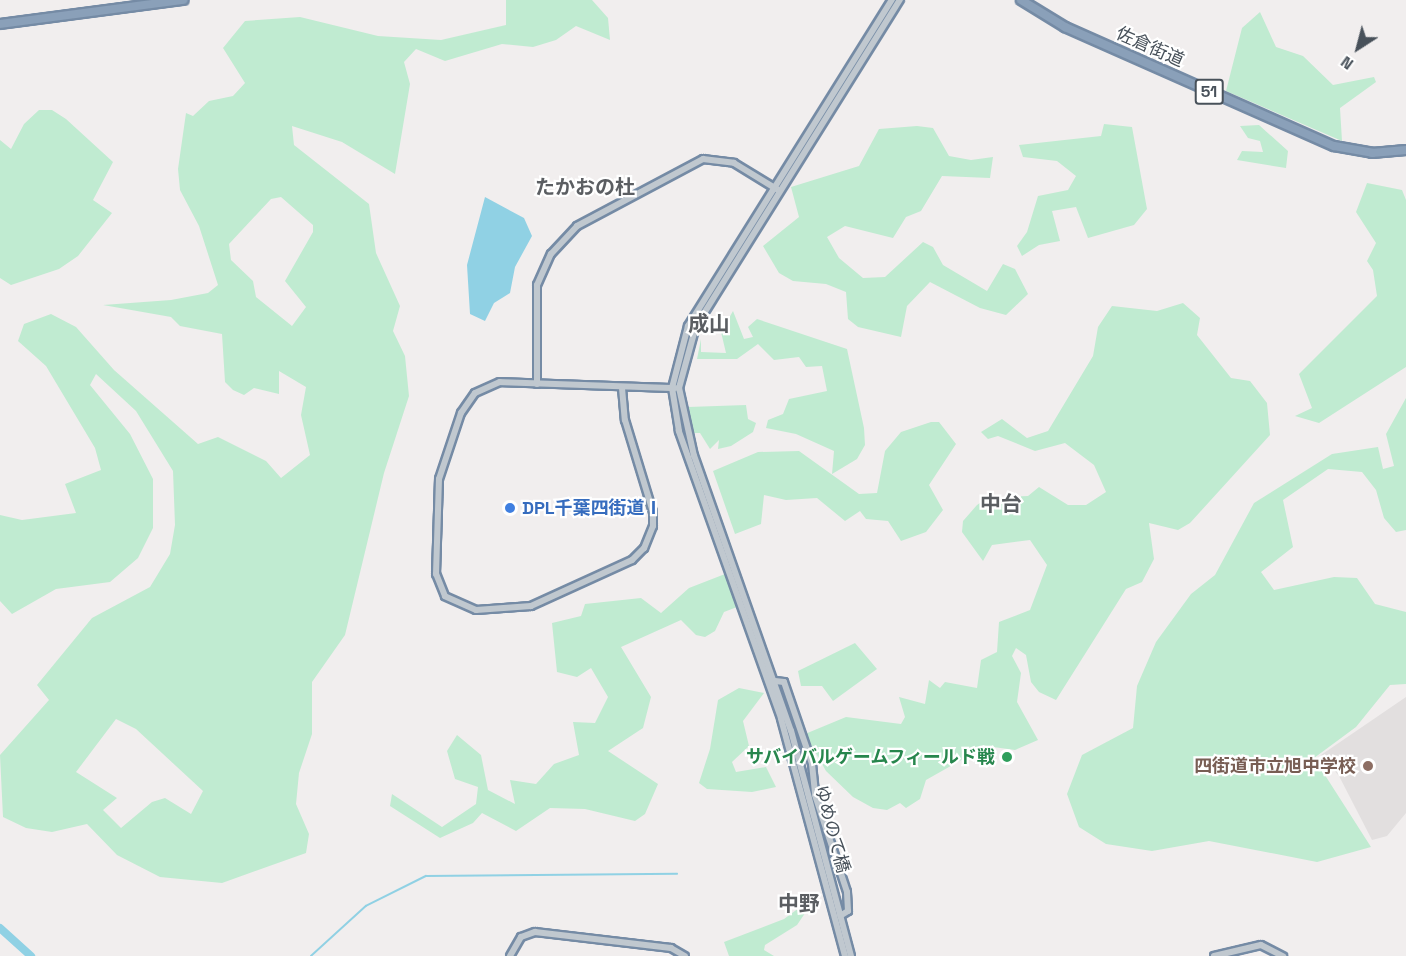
<!DOCTYPE html>
<html>
<head>
<meta charset="utf-8">
<style>
  body { margin:0 }
  #map { position:relative; width:1406px; height:956px; overflow:hidden; background:#f1eeee; font-family:"Space Grotesk","Noto Sans JP",sans-serif }
  div>[style] { position:absolute }
  .education>* { inset:0; background:#e2dfdf }
  .green>* { inset:0; background:#c0ebd1 }
  .water>* { inset:0; background:#90d1e4 }
  .stream>* { height:1.5px; margin:-0.75px; padding:0 0.75px; transform-origin:0.75px; border-radius:0.75px; background:#90d1e4 }
  .river>* { height:8px; margin:-4px; padding:0 4px; transform-origin:4px; border-radius:4px; background:#90d1e4 }
  .roads { filter:drop-shadow(2px 0 #758ba5) drop-shadow(-2px 0 #758ba5) drop-shadow(0 2px #758ba5) drop-shadow(0 -2px #758ba5) }
  .minor>* { height:6px; margin:-3px; padding:0 3px; transform-origin:3px; border-radius:3px; background:#c0c8cf }
  .highway>* { height:8px; margin:-4px; padding:0 4px; transform-origin:4px; border-radius:4px; background:#8aa0b9 }
  .dots>* { width:16px; height:16px; translate:-50% -50%; box-sizing:border-box; border:3px solid #fff; border-radius:50% }
  span { translate:-50% -50%; white-space:nowrap; text-align:center; line-height:1.15; -webkit-text-stroke:4.5px #fff; paint-order:stroke }
  .shield-label span { padding:2px 4px; background:#fff; border:2px solid; border-radius:4px; -webkit-text-stroke-width:0 }
  .shield-label { font-size:16px; color:#48515a; font-weight:700 }
  .street-label { font-size:18px; color:#48515a }
  .shop-label { font-size:18px; color:#366cbe; font-weight:700 }
  .left { translate:0 -50%; text-align:left }
  .leisure-label { font-size:18px; color:#27864d; font-weight:700 }
  .right { translate:-100% -50%; text-align:right }
  .education-label { font-size:18px; color:#785e54; font-weight:700 }
  .neighbourhood-label { font-size:20px; color:#5b5e62; font-weight:700 }
  .quarter-label { font-size:21px; color:#5b5e62; font-weight:700 }
  .north { position:absolute; left:1328px; top:18px; width:60px; height:60px; -webkit-text-stroke:4px #fff; paint-order:stroke; rotate:216deg; font-size:16px; font-weight:700; line-height:24px; text-align:center; color:#48515a }
  .north::after { content:''; display:block; margin:auto; width:21px; height:27px; background:#48515a; clip-path:polygon(50% 0,100% 100%,50% 72%,0 100%) }
</style>
</head>
<body>
<div id="map">
  <div class="education">
    <div style="clip-path:polygon(1406px 697px,1406px 813px,1387px 836px,1372px 840px,1339px 776px,1321px 755px)"></div>
  </div>
  <div class="green">
    <div style="clip-path:polygon(evenodd,506px 0,592px 0,608px 18px,610px 40px,576px 26px,556px 40px,533px 47px,502px 44px,445px 61px,416px 49px,404px 62px,410px 84px,395px 174px,342px 142px,292px 126px,294px 145px,369px 204px,376px 253px,400px 306px,393px 331px,405px 356px,409px 396px,384px 473px,345px 635px,312px 682px,312px 734px,299px 773px,296px 804px,309px 834px,306px 853px,222px 883px,160px 877px,117px 855px,87px 824px,52px 832px,26px 828px,3px 817px,0 755px,49px 700px,37px 685px,92px 618px,150px 587px,170px 554px,175px 525px,173px 471px,136px 411px,96px 374px,90px 385px,130px 434px,153px 479px,153px 528px,138px 558px,110px 582px,56px 589px,12px 614px,0 601px,0 515px,22px 520px,76px 513px,65px 484px,101px 470px,95px 448px,46px 366px,18px 341px,24px 324px,51px 314px,76px 327px,114px 370px,198px 444px,218px 437px,266px 461px,281px 478px,310px 455px,301px 415px,306px 387px,279px 371px,279px 394px,254px 388px,244px 395px,233px 390px,225px 382px,222px 334px,180px 326px,171px 317px,103px 305px,171px 300px,208px 293px,218px 285px,199px 226px,180px 190px,178px 169px,186px 113px,193px 116px,209px 101px,233px 96px,245px 83px,223px 48px,245px 21px,300px 17px,378px 36px,441px 40px,506px 25px,506px 0,281px 197px,313px 225px,313px 232px,285px 281px,306px 307px,292px 326px,256px 297px,253px 281px,231px 260px,229px 244px,271px 199px,281px 197px,506px 0,116px 719px,136px 729px,203px 791px,191px 814px,165px 798px,152px 802px,121px 828px,103px 810px,117px 798px,76px 772px,116px 719px)"></div>
    <div style="clip-path:polygon(1260px 12px,1276px 47px,1303px 56px,1333px 85px,1374px 77px,1376px 82px,1340px 108px,1342px 141px,1226px 91px,1242px 28px)"></div>
    <div style="clip-path:polygon(39px 110px,52px 110px,66px 119px,113px 162px,93px 200px,112px 213px,78px 256px,59px 269px,11px 285px,0 278px,0 140px,11px 149px,24px 124px)"></div>
    <div style="clip-path:polygon(1104px 124px,1132px 127px,1147px 209px,1134px 225px,1088px 238px,1076px 207px,1052px 211px,1060px 241px,1039px 245px,1022px 256px,1017px 246px,1027px 232px,1038px 196px,1068px 190px,1076px 176px,1057px 161px,1023px 157px,1019px 145px,1101px 136px)"></div>
    <div style="clip-path:polygon(1259px 125px,1288px 151px,1286px 168px,1237px 160px,1242px 151px,1263px 152px,1260px 141px,1248px 138px,1240px 126px)"></div>
    <div style="clip-path:polygon(917px 126px,933px 128px,949px 156px,971px 160px,993px 157px,990px 178px,942px 176px,921px 211px,906px 217px,893px 238px,845px 226px,827px 237px,839px 258px,863px 278px,885px 277px,923px 242px,933px 247px,943px 265px,987px 291px,1003px 264px,1015px 269px,1028px 294px,1006px 315px,980px 308px,930px 282px,907px 306px,901px 337px,858px 327px,848px 319px,846px 292px,826px 284px,793px 281px,779px 273px,763px 246px,799px 217px,791px 187px,859px 166px,879px 129px)"></div>
    <div style="clip-path:polygon(1367px 183px,1402px 190px,1406px 200px,1406px 367px,1319px 423px,1295px 416px,1312px 408px,1299px 374px,1377px 296px,1373px 270px,1367px 261px,1376px 243px,1356px 212px)"></div>
    <div style="clip-path:polygon(1183px 303px,1200px 318px,1197px 335px,1231px 378px,1250px 381px,1267px 403px,1270px 435px,1190px 523px,1178px 530px,1149px 523px,1154px 559px,1142px 582px,1126px 589px,1056px 700px,1039px 692px,1031px 682px,1026px 655px,1016px 648px,1012px 656px,1021px 673px,1017px 702px,1038px 740px,1015px 750px,986px 746px,926px 780px,920px 799px,906px 808px,900px 803px,887px 810px,873px 808px,853px 797px,826px 771px,805px 734px,846px 717px,901px 724px,905px 717px,899px 697px,925px 704px,929px 680px,940px 688px,945px 682px,977px 688px,981px 660px,997px 652px,999px 622px,1030px 610px,1047px 565px,1030px 540px,992px 545px,983px 561px,962px 532px,963px 521px,977px 505px,987px 498px,1028px 496px,1039px 487px,1068px 505px,1086px 505px,1106px 492px,1094px 465px,1065px 443px,1035px 451px,998px 436px,988px 439px,981px 432px,1002px 419px,1027px 438px,1048px 431px,1093px 356px,1098px 327px,1112px 306px,1157px 311px)"></div>
    <div style="clip-path:polygon(733px 311px,744px 339px,753px 337px,748px 327px,757px 319px,847px 349px,864px 428px,865px 445px,857px 459px,832px 474px,834px 451px,796px 434px,766px 428px,768px 420px,783px 414px,789px 399px,827px 391px,822px 366px,806px 367px,799px 357px,774px 360px,758px 344px,737px 359px,697px 359px,701px 339px,701px 352px,726px 353px,721px 332px)"></div>
    <div style="clip-path:polygon(1406px 398px,1406px 530px,1396px 532px,1384px 518px,1376px 490px,1362px 472px,1328px 469px,1283px 500px,1293px 547px,1261px 572px,1274px 590px,1334px 577px,1357px 578px,1375px 604px,1406px 612px,1406px 684px,1390px 685px,1356px 727px,1314px 758px,1371px 847px,1317px 862px,1209px 841px,1152px 851px,1106px 844px,1079px 827px,1067px 794px,1082px 755px,1133px 728px,1137px 686px,1156px 642px,1191px 594px,1215px 575px,1254px 503px,1332px 454px,1378px 447px,1383px 469px,1394px 466px,1386px 434px)"></div>
    <div style="clip-path:polygon(746px 405px,748px 419px,756px 423px,753px 432px,731px 446px,718px 449px,719px 440px,710px 449px,700px 433px,694px 433px,688px 407px)"></div>
    <div style="clip-path:polygon(931px 422px,939px 422px,956px 444px,929px 485px,943px 510px,926px 532px,901px 541px,888px 521px,866px 519px,860px 511px,845px 521px,817px 498px,786px 500px,764px 495px,761px 524px,735px 534px,713px 471px,758px 452px,799px 451px,859px 494px,877px 493px,885px 451px,901px 432px)"></div>
    <div style="clip-path:polygon(725px 574px,737px 607px,724px 612px,715px 631px,705px 637px,696px 635px,681px 620px,621px 647px,651px 697px,643px 728px,608px 751px,658px 784px,645px 814px,635px 821px,585px 809px,550px 808px,516px 831px,482px 813px,473px 823px,440px 838px,390px 806px,392px 794px,442px 827px,476px 804px,478px 787px,455px 779px,447px 751px,457px 735px,481px 755px,488px 790px,515px 804px,510px 780px,536px 784px,554px 764px,579px 755px,573px 722px,595px 723px,608px 697px,591px 668px,577px 677px,557px 672px,552px 623px,581px 616px,585px 604px,641px 598px,661px 613px,689px 588px)"></div>
    <div style="clip-path:polygon(855px 643px,877px 669px,833px 701px,822px 686px,801px 686px,798px 671px)"></div>
    <div style="clip-path:polygon(739px 688px,764px 693px,743px 721px,749px 746px,732px 762px,736px 772px,766px 767px,776px 787px,752px 792px,707px 789px,699px 783px,710px 749px,718px 700px)"></div>
    <div style="clip-path:polygon(818px 894px,797px 925px,765px 945px,764px 950px,774px 956px,729px 956px,724px 942px,784px 919px)"></div>
  </div>
  <div class="water">
    <div style="clip-path:polygon(485px 197px,524px 218px,532px 236px,515px 267px,510px 293px,494px 303px,485px 321px,470px 314px,467px 265px)"></div>
  </div>
  <div class="stream">
    <div style="left:311px;top:956px;width:74px;rotate:-42.3deg"></div>
    <div style="left:366px;top:906px;width:67px;rotate:-26.6deg"></div>
    <div style="left:426px;top:876px;width:251px;rotate:-0.5deg"></div>
  </div>
  <div class="river">
    <div style="left:0;top:928px;width:42px;rotate:42.1deg"></div>
  </div>
  <div class="roads">
    <div class="minor">
      <div style="left:537px;top:384px;width:99px;rotate:-90deg"></div>
      <div style="left:537px;top:285px;width:34px;rotate:-66deg"></div>
      <div style="left:551px;top:254px;width:38px;rotate:-47deg"></div>
      <div style="left:577px;top:226px;width:143px;rotate:-28deg"></div>
      <div style="left:703px;top:159px;width:31px;rotate:7deg"></div>
      <div style="left:734px;top:163px;width:52px;rotate:31.5deg"></div>
      <div style="left:622px;top:388px;width:32px;rotate:85deg"></div>
      <div style="left:625px;top:420px;width:96px;rotate:73.1deg"></div>
      <div style="left:653px;top:512px;width:14px;rotate:90deg"></div>
      <div style="left:653px;top:526px;width:24px;rotate:112deg"></div>
      <div style="left:644px;top:548px;width:17px;rotate:135deg"></div>
      <div style="left:632px;top:560px;width:111px;rotate:155.5deg"></div>
      <div style="left:531px;top:606px;width:55px;rotate:175.8deg"></div>
      <div style="left:476px;top:610px;width:34px;rotate:-156deg"></div>
      <div style="left:445px;top:596px;width:24px;rotate:-112deg"></div>
      <div style="left:436px;top:574px;width:95px;rotate:-88.2deg"></div>
      <div style="left:439px;top:479px;width:70px;rotate:-71.6deg"></div>
      <div style="left:461px;top:413px;width:24px;rotate:-55deg"></div>
      <div style="left:475px;top:393px;width:27px;rotate:-24deg"></div>
      <div style="left:500px;top:382px;width:175px;rotate:2deg"></div>
      <div style="left:775px;top:681px;width:9px;rotate:6deg"></div>
      <div style="left:784px;top:682px;width:87px;rotate:71.1deg"></div>
      <div style="left:812px;top:764px;width:31px;rotate:84deg"></div>
      <div style="left:815px;top:795px;width:102px;rotate:71.7deg"></div>
      <div style="left:847px;top:892px;width:19px;rotate:87deg"></div>
      <div style="left:848px;top:911px;width:9px;rotate:148deg"></div>
      <div style="left:510px;top:956px;width:22px;rotate:-60deg"></div>
      <div style="left:521px;top:937px;width:15px;rotate:-20deg"></div>
      <div style="left:535px;top:932px;width:137px;rotate:6.7deg"></div>
      <div style="left:671px;top:948px;width:16px;rotate:30deg"></div>
      <div style="left:845px;top:956px;width:246px;rotate:-105.1deg"></div>
      <div style="left:781px;top:718px;width:305px;rotate:-109.6deg"></div>
      <div style="left:679px;top:431px;width:44px;rotate:-99.2deg"></div>
      <div style="left:672px;top:388px;width:64px;rotate:-75.5deg"></div>
      <div style="left:688px;top:326px;width:385px;rotate:-58deg"></div>
      <div style="left:851px;top:956px;width:233px;rotate:-104.9deg"></div>
      <div style="left:791px;top:731px;width:292px;rotate:-109.4deg"></div>
      <div style="left:694px;top:456px;width:70px;rotate:-102.4deg"></div>
      <div style="left:679px;top:388px;width:64px;rotate:-74.7deg"></div>
      <div style="left:696px;top:326px;width:385px;rotate:-58deg"></div>
      <div style="left:1214px;top:956px;width:48px;rotate:-13.2deg"></div>
      <div style="left:1261px;top:945px;width:25px;rotate:27deg"></div>
    </div>
    <div class="highway">
      <div style="left:1021px;top:0;width:52px;rotate:31.5deg"></div>
      <div style="left:1065px;top:27px;width:294px;rotate:23.9deg"></div>
      <div style="left:1334px;top:146px;width:39px;rotate:10deg"></div>
      <div style="left:1372px;top:153px;width:34px;rotate:-5deg"></div>
      <div style="left:0;top:24px;width:185px;rotate:-7.5deg"></div>
    </div>
  </div>
  <div class="dots">
    <div style="left:510px;top:508px;background:#3f7fe0"></div>
    <div style="left:1007px;top:757px;background:#2e9e5b"></div>
    <div style="left:1368px;top:766px;background:#8d6e63"></div>
  </div>
  <div class="shield-label">
    <span style="left:1209px;top:92px">51</span>
  </div>
  <div class="street-label">
    <span style="left:1150px;top:47px;rotate:24deg">佐倉街道</span>
    <span style="left:832px;top:829px;rotate:75deg">ゆめのて橋</span>
  </div>
  <div class="shop-label">
    <span class="left" style="left:522px;top:508px">DPL千葉四街道Ⅰ</span>
  </div>
  <div class="leisure-label">
    <span class="right" style="left:995px;top:757px">サバイバルゲームフィールド戦</span>
  </div>
  <div class="education-label">
    <span class="right" style="left:1356px;top:766px">四街道市立旭中学校</span>
  </div>
  <div class="neighbourhood-label">
    <span style="left:585px;top:187px">たかおの杜</span>
  </div>
  <div class="quarter-label">
    <span style="left:709px;top:324px">成山</span>
    <span style="left:1001px;top:504px">中台</span>
    <span style="left:799px;top:904px">中野</span>
  </div>
  <div class="north">N</div>
</div>
</body>
</html>
